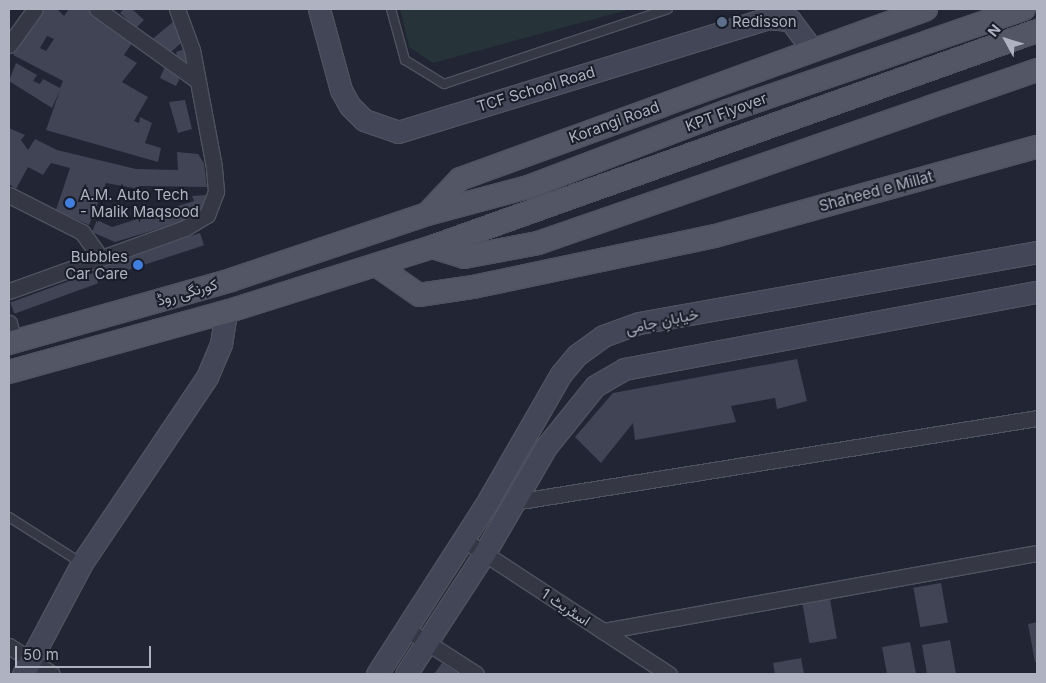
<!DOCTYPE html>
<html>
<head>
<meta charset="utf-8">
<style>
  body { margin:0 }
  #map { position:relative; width:1046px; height:683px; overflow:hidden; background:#222534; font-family:Inter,Vazirmatn,sans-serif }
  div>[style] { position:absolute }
  .green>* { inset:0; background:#263338 }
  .building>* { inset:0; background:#404455; transform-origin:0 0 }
  .roads { filter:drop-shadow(1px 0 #4f525f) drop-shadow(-1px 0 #4f525f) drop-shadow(0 1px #4f525f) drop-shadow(0 -1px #4f525f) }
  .lane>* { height:8px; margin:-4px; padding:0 4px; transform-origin:4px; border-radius:4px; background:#353744 }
  .street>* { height:15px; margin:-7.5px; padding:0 7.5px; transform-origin:7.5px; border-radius:7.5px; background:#353744 }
  .secondary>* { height:21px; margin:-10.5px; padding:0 10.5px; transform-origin:10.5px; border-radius:10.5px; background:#434657 }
  .primary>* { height:22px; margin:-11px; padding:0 11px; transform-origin:11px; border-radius:11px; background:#535664 }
  .dots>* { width:14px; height:14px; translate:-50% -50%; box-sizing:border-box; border:2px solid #1a1d29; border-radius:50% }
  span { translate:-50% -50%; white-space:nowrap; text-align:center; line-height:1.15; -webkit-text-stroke:4px #1a1d29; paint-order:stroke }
  .poi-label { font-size:15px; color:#afb2c1 }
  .left { translate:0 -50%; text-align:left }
  .right { translate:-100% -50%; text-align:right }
  .street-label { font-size:15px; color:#afb2c1 }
  .frame { position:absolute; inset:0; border:10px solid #afb2c1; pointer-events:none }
  .north { position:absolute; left:981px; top:15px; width:50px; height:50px; -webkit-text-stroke:4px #1a1d29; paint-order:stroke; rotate:309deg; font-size:14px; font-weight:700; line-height:20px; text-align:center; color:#afb2c1 }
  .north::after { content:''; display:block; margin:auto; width:18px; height:22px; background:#afb2c1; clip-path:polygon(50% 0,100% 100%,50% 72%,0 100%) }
  .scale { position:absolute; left:15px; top:646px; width:136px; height:22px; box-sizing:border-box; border:2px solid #afb2c1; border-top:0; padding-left:6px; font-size:15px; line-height:18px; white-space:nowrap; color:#afb2c1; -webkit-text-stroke:4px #1a1d29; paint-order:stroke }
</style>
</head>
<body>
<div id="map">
  <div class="green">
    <div style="clip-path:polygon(400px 9px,631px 9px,433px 63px,409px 47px)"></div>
  </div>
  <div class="building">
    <div style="clip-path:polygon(evenodd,36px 9px,57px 9px,64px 16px,69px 9px,90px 9px,134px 40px,124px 55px,137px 63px,122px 82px,148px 97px,134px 121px,139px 123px,140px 117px,152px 123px,145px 143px,161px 148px,158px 162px,46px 130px,60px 90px,52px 108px,9px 81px,16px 63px,37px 75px,33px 81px,40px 84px,43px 79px,60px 88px,63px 81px,13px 55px,40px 11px,36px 9px,47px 36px,54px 39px,46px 51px,40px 48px,47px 36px)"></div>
    <div style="clip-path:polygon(124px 9px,132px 9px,144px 20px,136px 28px,120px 13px)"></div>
    <div style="clip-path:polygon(174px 21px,182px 42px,169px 54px,150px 41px)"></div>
    <div style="clip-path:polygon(185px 49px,189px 64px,179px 63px,176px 52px)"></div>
    <div style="clip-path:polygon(166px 64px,175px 70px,179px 80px,176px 86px,160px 78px)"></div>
    <div style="clip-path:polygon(185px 100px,192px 129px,178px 133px,169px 102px)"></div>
    <div style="clip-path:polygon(9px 128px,25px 135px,21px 140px,28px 150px,35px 139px,57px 150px,136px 169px,178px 170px,177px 152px,198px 154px,204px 163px,207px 187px,139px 186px,139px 189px,106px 183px,89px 225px,56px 210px,70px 168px,51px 163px,43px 175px,28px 167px,16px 189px,9px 184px)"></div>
    <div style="clip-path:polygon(207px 195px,206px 207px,198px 217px,115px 242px,92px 232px,97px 220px,112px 227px,194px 201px,192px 196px)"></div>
    <div style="left:200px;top:233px;width:13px;height:108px;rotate:72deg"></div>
    <div style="left:94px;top:272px;width:12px;height:89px;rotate:70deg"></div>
    <div style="clip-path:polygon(797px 359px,807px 401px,777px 409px,775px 398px,731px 406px,736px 422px,635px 440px,633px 423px,601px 463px,575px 437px,613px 393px)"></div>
    <div style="left:941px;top:583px;width:40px;height:28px;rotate:80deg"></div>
    <div style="left:830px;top:599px;width:40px;height:28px;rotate:80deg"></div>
    <div style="clip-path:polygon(1037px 622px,1037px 662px,1035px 662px,1028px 624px)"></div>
    <div style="clip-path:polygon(950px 640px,956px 674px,927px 674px,922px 645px)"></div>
    <div style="clip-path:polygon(910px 642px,916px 674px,887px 674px,882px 647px)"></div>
    <div style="clip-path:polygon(801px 658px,804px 674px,775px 674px,773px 663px)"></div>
    <div style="clip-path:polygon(442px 663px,459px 674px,434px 674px)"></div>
  </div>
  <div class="roads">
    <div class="lane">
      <div style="left:391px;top:9px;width:53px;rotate:74.6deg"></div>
      <div style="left:405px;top:60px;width:46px;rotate:31.6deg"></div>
      <div style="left:444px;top:84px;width:236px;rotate:-18.5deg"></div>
      <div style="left:9px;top:517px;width:84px;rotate:32.4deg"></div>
    </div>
    <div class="street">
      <div style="left:97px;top:9px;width:120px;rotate:35.5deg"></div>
      <div style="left:9px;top:45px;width:44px;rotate:-54.2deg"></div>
      <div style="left:9px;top:195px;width:82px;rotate:26.9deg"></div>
      <div style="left:82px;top:232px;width:31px;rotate:54deg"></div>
      <div style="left:9px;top:291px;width:187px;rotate:-19.7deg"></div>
      <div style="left:185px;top:228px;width:26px;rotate:-31deg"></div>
      <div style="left:207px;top:215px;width:26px;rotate:-69deg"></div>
      <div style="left:216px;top:191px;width:24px;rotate:-95deg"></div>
      <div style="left:214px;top:167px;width:119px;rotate:-100.6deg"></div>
      <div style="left:192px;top:50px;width:44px;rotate:-110.1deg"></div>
      <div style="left:9px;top:323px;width:20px;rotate:75deg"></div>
      <div style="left:514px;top:502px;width:530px;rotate:-9.12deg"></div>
      <div style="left:464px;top:540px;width:245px;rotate:33.2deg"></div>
      <div style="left:406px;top:629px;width:83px;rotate:32.7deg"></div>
      <div style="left:603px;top:631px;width:441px;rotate:-10.2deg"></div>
      <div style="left:9px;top:646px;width:51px;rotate:33.1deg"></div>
    </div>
    <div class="secondary">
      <div style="left:319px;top:9px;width:84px;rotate:74.8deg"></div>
      <div style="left:341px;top:90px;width:18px;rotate:61deg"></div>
      <div style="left:350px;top:106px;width:20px;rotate:45deg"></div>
      <div style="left:364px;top:120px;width:36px;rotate:19deg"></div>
      <div style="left:398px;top:132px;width:387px;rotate:-17.1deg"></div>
      <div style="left:768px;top:18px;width:22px;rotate:5deg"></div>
      <div style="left:790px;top:20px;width:38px;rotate:53deg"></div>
      <div style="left:23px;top:674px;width:126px;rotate:-62deg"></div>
      <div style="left:82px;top:563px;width:224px;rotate:-56.1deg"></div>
      <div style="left:207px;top:377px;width:36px;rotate:-67deg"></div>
      <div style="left:221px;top:344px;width:32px;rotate:-81deg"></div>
      <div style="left:377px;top:674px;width:200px;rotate:-57.3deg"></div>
      <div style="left:485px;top:506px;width:152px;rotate:-60.1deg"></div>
      <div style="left:561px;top:374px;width:25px;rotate:-50deg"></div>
      <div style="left:577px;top:355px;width:32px;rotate:-36deg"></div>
      <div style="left:603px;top:336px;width:38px;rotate:-20deg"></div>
      <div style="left:639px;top:323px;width:404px;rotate:-10.1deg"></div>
      <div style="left:406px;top:674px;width:143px;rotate:-57deg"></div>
      <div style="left:484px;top:554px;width:124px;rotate:-59.9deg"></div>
      <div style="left:546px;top:447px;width:78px;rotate:-51.2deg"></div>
      <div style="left:595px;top:386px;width:34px;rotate:-30deg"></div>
      <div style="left:624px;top:369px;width:420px;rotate:-10.6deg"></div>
    </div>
    <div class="primary">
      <div style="left:427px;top:214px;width:48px;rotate:-46.7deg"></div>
      <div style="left:460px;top:179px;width:496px;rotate:-20deg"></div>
      <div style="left:432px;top:247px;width:34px;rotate:17deg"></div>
      <div style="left:464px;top:257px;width:75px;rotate:-10.7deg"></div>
      <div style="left:538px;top:243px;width:528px;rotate:-19.12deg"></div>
      <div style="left:376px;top:265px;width:52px;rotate:34.9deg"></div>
      <div style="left:419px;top:295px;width:55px;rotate:-8.4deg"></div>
      <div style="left:473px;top:287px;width:247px;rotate:-11.9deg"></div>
      <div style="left:715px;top:236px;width:334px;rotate:-15.5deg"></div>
      <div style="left:9px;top:343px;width:231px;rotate:-15.8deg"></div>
      <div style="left:231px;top:280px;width:207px;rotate:-18.6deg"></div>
      <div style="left:427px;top:214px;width:105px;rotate:-15deg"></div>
      <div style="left:528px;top:187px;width:213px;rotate:-20.9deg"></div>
      <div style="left:727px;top:111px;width:314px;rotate:-19deg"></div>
      <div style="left:9px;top:372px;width:225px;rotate:-15.5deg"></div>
      <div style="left:226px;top:312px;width:216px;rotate:-17.5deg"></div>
      <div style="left:432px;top:247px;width:642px;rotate:-19.65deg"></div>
    </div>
  </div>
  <div class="dots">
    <div style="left:722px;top:22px;background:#5c6f8a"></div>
    <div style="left:70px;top:203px;background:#3f7fe0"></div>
    <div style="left:138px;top:265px;background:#3f7fe0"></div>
  </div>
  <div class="poi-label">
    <span class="left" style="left:732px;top:22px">Redisson</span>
    <span class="left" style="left:80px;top:203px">A.M. Auto Tech<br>- Malik Maqsood</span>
    <span class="right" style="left:128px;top:265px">Bubbles<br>Car Care</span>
  </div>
  <div class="street-label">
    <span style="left:536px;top:89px;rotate:-17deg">TCF School Road</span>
    <span style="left:726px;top:112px;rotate:-20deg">KPT Flyover</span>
    <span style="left:614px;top:122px;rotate:-20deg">Korangi Road</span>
    <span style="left:876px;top:191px;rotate:-15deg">Shaheed e Millat</span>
    <span style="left:187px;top:292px;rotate:-16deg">کورنگی روڈ</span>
    <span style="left:662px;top:321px;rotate:-12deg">خیابانِ جامی</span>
    <span style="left:566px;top:607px;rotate:33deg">اسٹریٹ 1</span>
  </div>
  <div class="frame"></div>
  <div class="north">N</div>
  <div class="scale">50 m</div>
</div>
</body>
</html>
